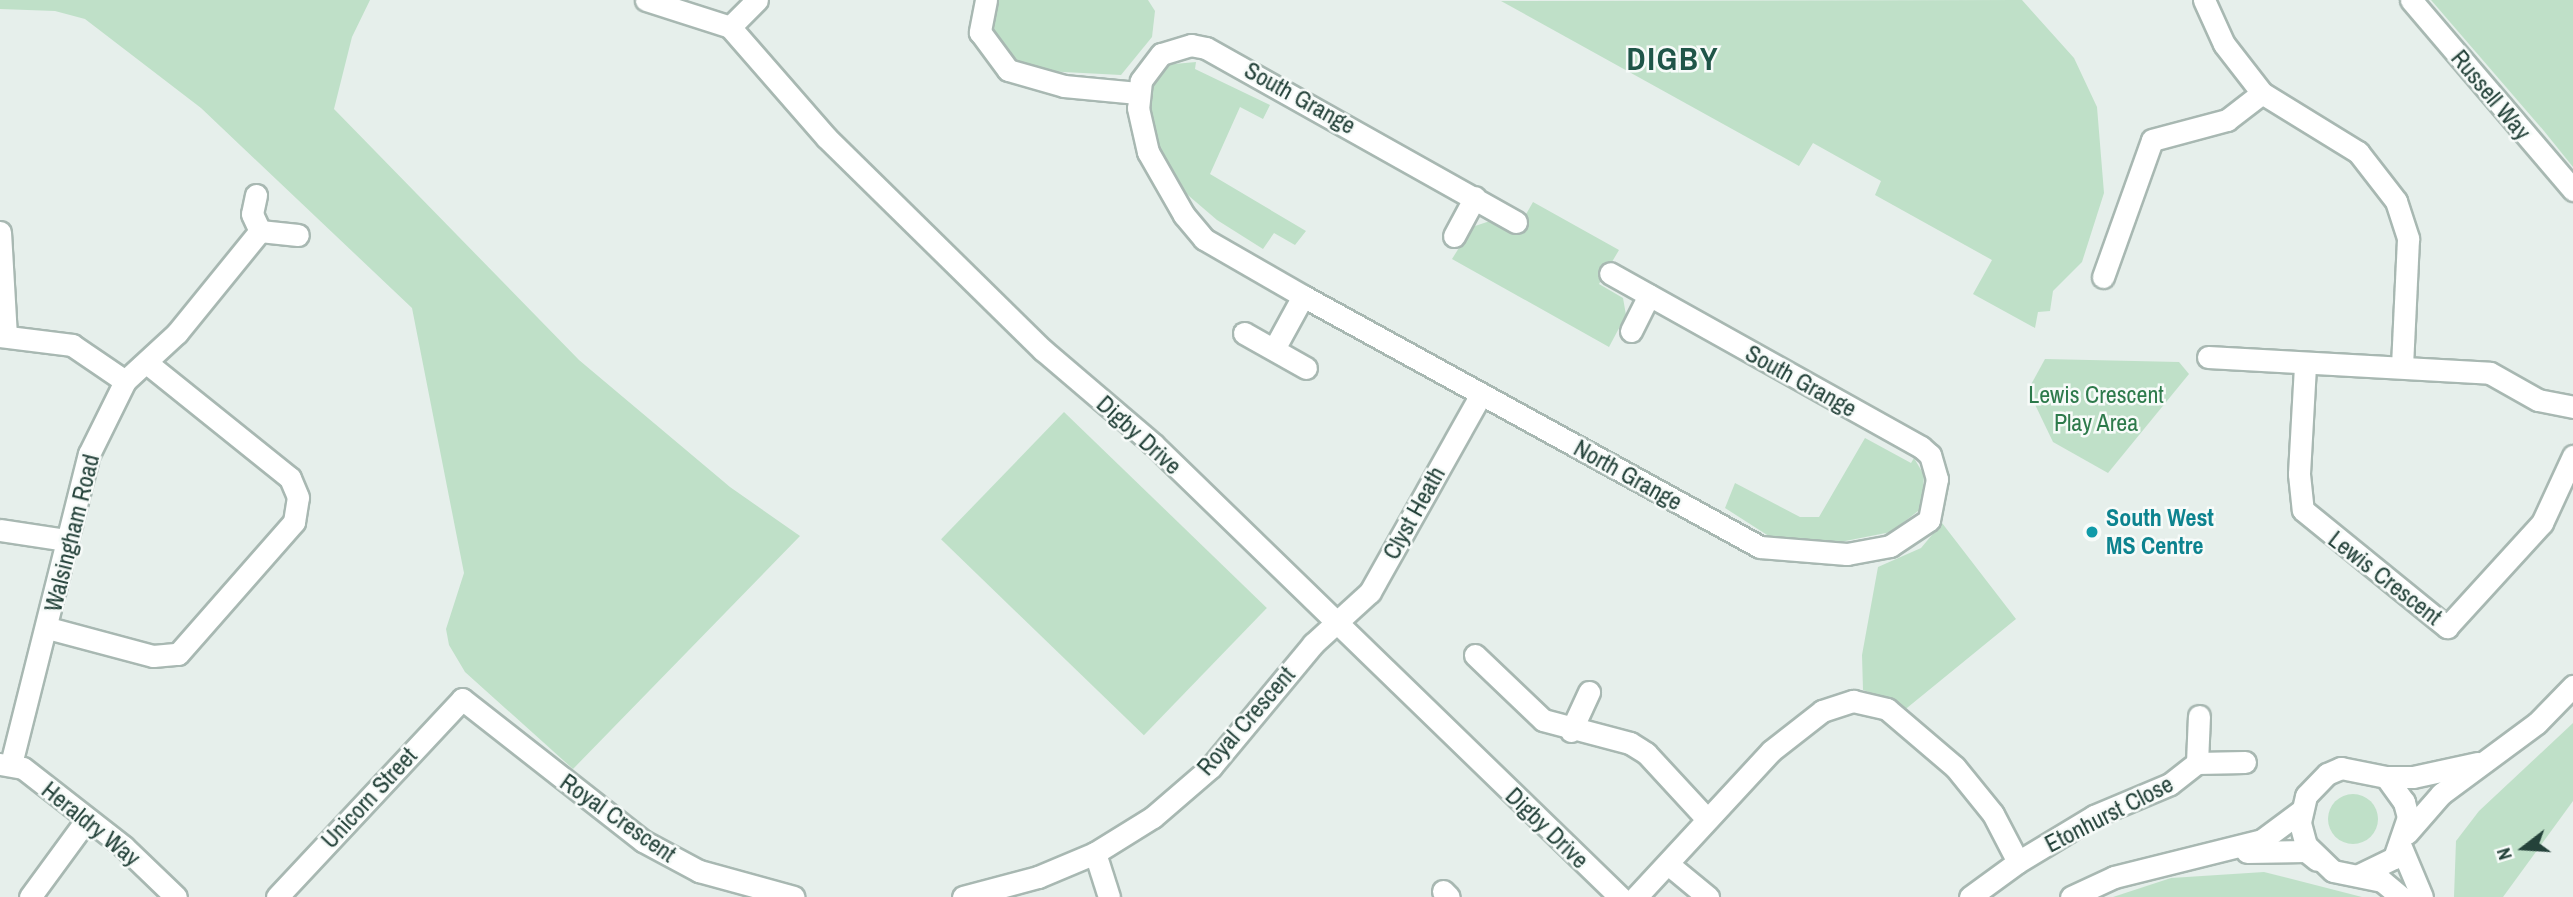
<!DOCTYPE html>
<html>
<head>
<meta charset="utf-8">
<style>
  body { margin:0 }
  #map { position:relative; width:2573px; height:897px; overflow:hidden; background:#e6efeb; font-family:"Archivo Narrow",sans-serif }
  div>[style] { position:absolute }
  .green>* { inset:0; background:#bfe0c8; transform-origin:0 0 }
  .round { border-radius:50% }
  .roads { filter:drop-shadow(2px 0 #a8b8b2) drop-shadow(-2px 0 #a8b8b2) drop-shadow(0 2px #a8b8b2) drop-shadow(0 -2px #a8b8b2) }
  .minor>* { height:21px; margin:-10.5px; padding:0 10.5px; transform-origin:10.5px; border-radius:10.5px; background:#fff }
  .dots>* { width:19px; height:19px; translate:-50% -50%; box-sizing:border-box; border:4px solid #f7fbf9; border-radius:50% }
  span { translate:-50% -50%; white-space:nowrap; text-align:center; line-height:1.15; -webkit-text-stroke:5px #f7fbf9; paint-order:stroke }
  .street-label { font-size:24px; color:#24423a }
  .park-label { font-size:24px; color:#2d7a4b }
  .culture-label { font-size:24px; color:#0d838f; font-weight:700 }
  .left { translate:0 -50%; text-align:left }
  .district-label { font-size:32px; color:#1f5548; font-weight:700; letter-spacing:2px }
  .north { position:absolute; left:2489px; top:813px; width:70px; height:70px; -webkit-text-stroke:5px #f7fbf9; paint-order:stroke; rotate:253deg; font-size:19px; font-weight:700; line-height:28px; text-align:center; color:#24423a }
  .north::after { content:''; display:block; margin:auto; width:24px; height:32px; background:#24423a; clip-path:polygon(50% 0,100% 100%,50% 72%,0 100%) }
</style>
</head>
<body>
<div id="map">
  <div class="green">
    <div style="clip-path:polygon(0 0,370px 0,352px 37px,334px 109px,579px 360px,730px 487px,800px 536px,573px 769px,465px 672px,449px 645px,446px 629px,464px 573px,412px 308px,201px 108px,85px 19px,55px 11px,0 9px)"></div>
    <div style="clip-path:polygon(993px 0,1148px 0,1155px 11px,1152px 37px,1121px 75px,1026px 70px,1011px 62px,986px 29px)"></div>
    <div style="clip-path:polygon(2022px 0,2074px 58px,2097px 107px,2104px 193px,2082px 262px,2053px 291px,2050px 311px,2038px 312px,2035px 328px,1973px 294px,1992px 260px,1875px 195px,1881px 181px,1813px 143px,1799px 166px,1501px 1px)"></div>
    <div style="clip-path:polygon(2431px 0,2573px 0,2573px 167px,2544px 131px)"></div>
    <div style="clip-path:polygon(1196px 62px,1195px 69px,1270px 105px,1263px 119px,1240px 107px,1210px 174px,1306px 231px,1295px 245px,1274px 233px,1263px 249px,1217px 220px,1175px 184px,1158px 155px,1148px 89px,1163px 65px)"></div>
    <div style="clip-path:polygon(1533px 202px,1619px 250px,1599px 284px,1623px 298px,1626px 315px,1609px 347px,1452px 259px,1472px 227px,1490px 221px,1514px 235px)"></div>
    <div style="clip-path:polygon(2045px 359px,2179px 362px,2189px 374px,2108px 473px,2053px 442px,2028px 390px)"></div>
    <div style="left:1064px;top:412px;width:282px;height:177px;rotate:44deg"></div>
    <div style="clip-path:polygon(1865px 438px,1911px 463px,1914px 458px,1924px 475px,1922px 508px,1891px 532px,1830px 544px,1775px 540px,1725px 508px,1735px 483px,1800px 517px,1819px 517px)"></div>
    <div style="clip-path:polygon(1942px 523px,2016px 619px,1902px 712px,1891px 700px,1863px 690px,1862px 655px,1878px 567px,1921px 548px)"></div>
    <div style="clip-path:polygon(2573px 723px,2573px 801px,2503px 897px,2454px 897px,2456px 841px,2479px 811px)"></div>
    <div class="round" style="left:2328px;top:794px;width:50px;height:50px"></div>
    <div style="clip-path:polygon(2264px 872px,2362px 897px,2113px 897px,2171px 878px)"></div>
  </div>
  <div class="roads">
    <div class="minor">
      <div style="left:646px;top:0;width:88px;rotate:17.8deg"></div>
      <div style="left:730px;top:27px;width:147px;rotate:48.9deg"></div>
      <div style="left:827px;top:138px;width:303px;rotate:44.5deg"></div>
      <div style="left:1043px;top:350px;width:145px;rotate:40.5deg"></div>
      <div style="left:1153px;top:444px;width:651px;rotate:44.13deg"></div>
      <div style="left:986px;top:0;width:33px;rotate:101deg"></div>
      <div style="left:980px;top:32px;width:47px;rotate:53.6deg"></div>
      <div style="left:1008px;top:70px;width:58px;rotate:15.9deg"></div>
      <div style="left:1064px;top:86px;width:74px;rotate:5.4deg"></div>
      <div style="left:2204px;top:0;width:48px;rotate:65.6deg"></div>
      <div style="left:2224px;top:44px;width:62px;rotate:52.2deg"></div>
      <div style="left:2262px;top:93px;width:113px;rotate:31.6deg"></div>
      <div style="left:2358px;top:152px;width:62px;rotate:52.2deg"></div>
      <div style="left:2396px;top:201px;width:40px;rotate:72deg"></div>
      <div style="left:2408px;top:239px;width:128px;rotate:92.7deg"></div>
      <div style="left:2411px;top:0;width:250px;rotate:49.5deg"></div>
      <div style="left:730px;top:27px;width:38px;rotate:-45deg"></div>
      <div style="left:256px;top:195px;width:19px;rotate:102deg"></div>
      <div style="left:252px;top:214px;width:19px;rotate:65deg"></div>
      <div style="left:260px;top:231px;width:38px;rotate:6deg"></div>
      <div style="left:1516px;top:222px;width:355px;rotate:-150.7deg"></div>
      <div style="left:1206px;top:48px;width:15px;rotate:-169deg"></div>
      <div style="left:1191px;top:45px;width:31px;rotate:163deg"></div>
      <div style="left:1161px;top:54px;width:34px;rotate:127deg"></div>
      <div style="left:1141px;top:81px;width:27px;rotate:96deg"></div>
      <div style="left:1138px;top:108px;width:45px;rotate:77.2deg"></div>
      <div style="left:1148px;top:152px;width:73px;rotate:60.3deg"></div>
      <div style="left:1184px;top:215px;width:31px;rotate:50deg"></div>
      <div style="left:1204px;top:239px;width:114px;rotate:29.9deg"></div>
      <div style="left:1303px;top:296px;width:521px;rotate:28.78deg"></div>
      <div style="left:1760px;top:547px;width:87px;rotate:4.6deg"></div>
      <div style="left:1847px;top:554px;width:44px;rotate:-10.5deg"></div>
      <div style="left:1890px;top:546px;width:47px;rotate:-33.7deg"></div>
      <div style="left:1929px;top:520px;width:42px;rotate:-79deg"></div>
      <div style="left:1937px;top:479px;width:25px;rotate:-106deg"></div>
      <div style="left:1930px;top:455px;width:12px;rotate:-138deg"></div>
      <div style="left:1921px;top:447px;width:356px;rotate:-150.8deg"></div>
      <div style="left:0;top:232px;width:104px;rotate:86.7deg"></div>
      <div style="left:1454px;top:236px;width:44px;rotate:-61.7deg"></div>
      <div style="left:2103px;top:277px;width:145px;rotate:-70.3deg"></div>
      <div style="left:2152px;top:140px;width:78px;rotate:-14.9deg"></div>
      <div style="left:2227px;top:120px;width:44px;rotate:-37.6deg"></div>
      <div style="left:1631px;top:331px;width:40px;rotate:-63.4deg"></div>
      <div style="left:1244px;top:333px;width:71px;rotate:29.4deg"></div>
      <div style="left:0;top:336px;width:73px;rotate:7.1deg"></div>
      <div style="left:72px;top:345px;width:64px;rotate:34.2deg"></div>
      <div style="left:1274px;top:349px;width:60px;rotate:-61.3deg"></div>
      <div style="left:2208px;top:357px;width:282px;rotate:3.2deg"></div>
      <div style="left:2490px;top:373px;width:55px;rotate:29.4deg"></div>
      <div style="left:2538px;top:400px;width:36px;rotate:11deg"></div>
      <div style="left:2305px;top:366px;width:108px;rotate:93.2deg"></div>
      <div style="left:2299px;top:474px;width:36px;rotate:84deg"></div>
      <div style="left:2303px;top:510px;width:186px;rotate:39.1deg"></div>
      <div style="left:2447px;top:627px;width:141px;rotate:-47.6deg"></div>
      <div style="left:2542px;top:523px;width:74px;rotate:-65.2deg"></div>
      <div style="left:0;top:530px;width:67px;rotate:8.6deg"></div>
      <div style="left:48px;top:628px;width:109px;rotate:14.9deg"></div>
      <div style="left:153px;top:656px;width:25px;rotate:-5deg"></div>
      <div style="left:178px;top:654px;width:176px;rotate:-48.7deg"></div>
      <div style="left:294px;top:522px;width:25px;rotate:-81deg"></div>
      <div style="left:298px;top:497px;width:21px;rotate:-113deg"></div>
      <div style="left:290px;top:478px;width:184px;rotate:-141.2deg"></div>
      <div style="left:1475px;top:655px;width:94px;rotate:43.7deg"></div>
      <div style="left:1543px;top:720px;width:90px;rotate:14.8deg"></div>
      <div style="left:1630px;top:743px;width:19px;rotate:32deg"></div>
      <div style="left:1646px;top:753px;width:87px;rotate:47.3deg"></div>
      <div style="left:1571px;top:731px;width:43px;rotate:-65.2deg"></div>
      <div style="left:2197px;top:763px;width:47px;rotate:-87.6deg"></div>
      <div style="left:0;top:764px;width:23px;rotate:10deg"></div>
      <div style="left:23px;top:768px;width:128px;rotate:38deg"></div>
      <div style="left:124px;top:847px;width:72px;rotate:43.9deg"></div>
      <div style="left:11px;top:764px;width:320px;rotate:-75.9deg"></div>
      <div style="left:89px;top:454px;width:81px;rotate:-63.7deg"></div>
      <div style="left:125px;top:381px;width:71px;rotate:-42.7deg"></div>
      <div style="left:177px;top:333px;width:132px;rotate:-50.9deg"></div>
      <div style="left:2386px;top:777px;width:27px"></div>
      <div style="left:2413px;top:777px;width:66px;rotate:-12.3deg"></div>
      <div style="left:2407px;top:833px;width:52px;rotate:-48.9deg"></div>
      <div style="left:2441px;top:794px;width:119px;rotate:-36.5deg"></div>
      <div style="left:2537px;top:723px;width:52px;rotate:-45.8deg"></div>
      <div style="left:2401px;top:847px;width:54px;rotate:67.2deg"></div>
      <div style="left:2247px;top:852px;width:59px;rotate:-1deg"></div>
      <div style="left:2306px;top:851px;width:14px;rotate:39deg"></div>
      <div style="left:1095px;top:853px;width:46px;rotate:72.3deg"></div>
      <div style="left:1668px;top:864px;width:52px;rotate:39.5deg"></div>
      <div style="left:2359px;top:875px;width:39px;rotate:-26deg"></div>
      <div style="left:2394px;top:858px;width:43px;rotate:-71.1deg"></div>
      <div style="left:2408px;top:817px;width:16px;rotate:-105deg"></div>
      <div style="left:2404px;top:802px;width:31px;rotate:-126deg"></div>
      <div style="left:2386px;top:777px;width:46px;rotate:-168.7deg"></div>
      <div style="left:2341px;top:768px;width:15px;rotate:157deg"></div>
      <div style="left:2327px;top:774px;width:30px;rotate:134deg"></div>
      <div style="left:2306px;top:796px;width:28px;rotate:103deg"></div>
      <div style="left:2300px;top:823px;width:23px;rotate:75deg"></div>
      <div style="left:2306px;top:845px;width:37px;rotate:44deg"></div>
      <div style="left:2333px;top:871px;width:50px;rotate:11.5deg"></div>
      <div style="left:2382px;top:881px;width:25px;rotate:40deg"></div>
      <div style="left:1443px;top:891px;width:8px;rotate:45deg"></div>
      <div style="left:30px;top:897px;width:97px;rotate:-53.8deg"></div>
      <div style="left:277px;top:897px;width:271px;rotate:-46.9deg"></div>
      <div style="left:462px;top:699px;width:230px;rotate:38.1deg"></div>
      <div style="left:643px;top:841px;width:64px;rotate:28.2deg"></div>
      <div style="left:699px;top:871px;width:98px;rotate:15.3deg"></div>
      <div style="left:963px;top:897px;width:78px;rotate:-14.9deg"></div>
      <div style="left:1038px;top:877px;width:62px;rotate:-22.8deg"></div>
      <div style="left:1095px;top:853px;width:68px;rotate:-31.8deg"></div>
      <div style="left:1153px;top:817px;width:77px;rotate:-40.8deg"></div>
      <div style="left:1211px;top:767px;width:160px;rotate:-50.3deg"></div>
      <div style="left:1313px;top:644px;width:77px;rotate:-42.4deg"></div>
      <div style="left:1370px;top:592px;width:227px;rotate:-60.7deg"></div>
      <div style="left:1636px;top:897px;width:199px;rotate:-47.2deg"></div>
      <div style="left:1771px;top:751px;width:65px;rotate:-38.1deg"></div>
      <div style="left:1822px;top:711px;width:33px;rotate:-18deg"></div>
      <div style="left:1853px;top:701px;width:35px;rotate:13deg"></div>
      <div style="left:1887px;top:709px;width:89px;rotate:40.5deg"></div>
      <div style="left:1955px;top:767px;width:60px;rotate:51deg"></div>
      <div style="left:1993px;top:814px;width:54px;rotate:62.5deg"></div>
      <div style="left:2018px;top:862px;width:89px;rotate:-31.2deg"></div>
      <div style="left:2094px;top:816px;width:82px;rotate:-22.8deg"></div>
      <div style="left:2170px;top:784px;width:34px;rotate:-38deg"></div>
      <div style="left:2197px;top:763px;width:48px;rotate:-1.2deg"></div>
      <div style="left:1970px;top:897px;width:59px;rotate:-36.1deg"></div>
      <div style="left:2071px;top:897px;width:47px;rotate:-24.9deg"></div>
      <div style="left:2114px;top:877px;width:153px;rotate:-14deg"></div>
      <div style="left:2262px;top:840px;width:49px;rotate:-36.6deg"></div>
    </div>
  </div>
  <div class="dots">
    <div style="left:2092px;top:532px;background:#0f9aa8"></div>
  </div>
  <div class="street-label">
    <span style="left:2491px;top:95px;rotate:50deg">Russell Way</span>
    <span style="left:1300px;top:98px;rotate:29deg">South Grange</span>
    <span style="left:1801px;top:381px;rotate:29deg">South Grange</span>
    <span style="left:1139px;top:435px;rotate:42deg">Digby Drive</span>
    <span style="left:1628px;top:475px;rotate:29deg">North Grange</span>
    <span style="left:1414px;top:513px;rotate:-61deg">Clyst Heath</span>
    <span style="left:72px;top:533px;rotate:-76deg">Walsingham Road</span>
    <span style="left:2385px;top:578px;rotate:38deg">Lewis Crescent</span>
    <span style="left:1246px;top:721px;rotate:-49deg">Royal Crescent</span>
    <span style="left:369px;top:798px;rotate:-47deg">Unicorn Street</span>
    <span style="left:2109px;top:814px;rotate:-27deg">Etonhurst Close</span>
    <span style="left:618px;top:818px;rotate:35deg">Royal Crescent</span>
    <span style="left:91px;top:824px;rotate:39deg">Heraldry Way</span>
    <span style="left:1547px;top:828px;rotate:44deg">Digby Drive</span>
  </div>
  <div class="park-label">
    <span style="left:2096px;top:409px">Lewis Crescent<br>Play Area</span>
  </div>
  <div class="culture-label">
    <span class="left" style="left:2106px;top:532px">South West<br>MS Centre</span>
  </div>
  <div class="district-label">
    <span style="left:1673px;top:59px">DIGBY</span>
  </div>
  <div class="north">N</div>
</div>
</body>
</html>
